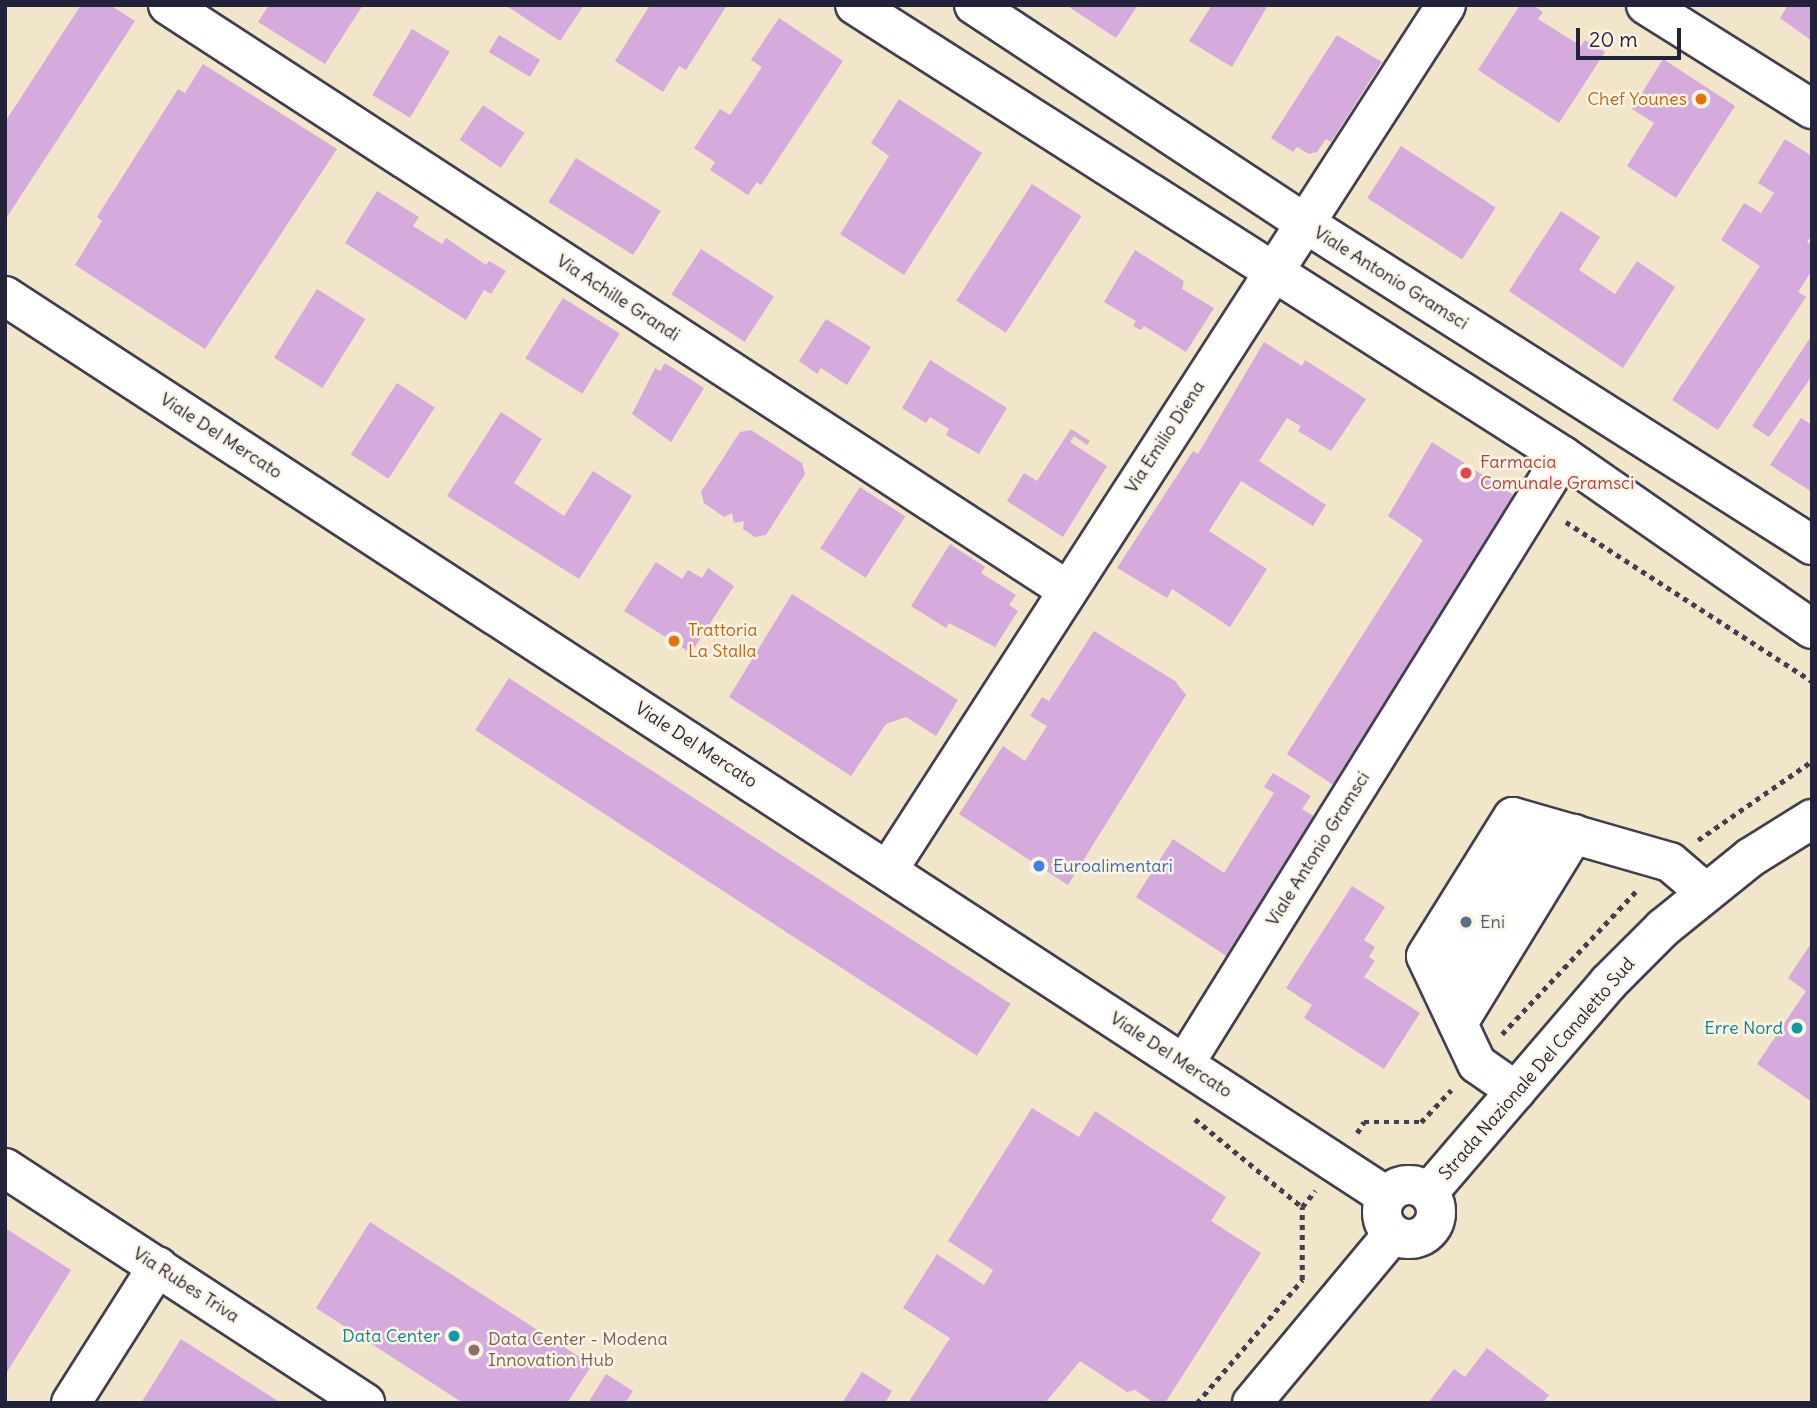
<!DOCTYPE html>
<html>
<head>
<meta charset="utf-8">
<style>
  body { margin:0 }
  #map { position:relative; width:1817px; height:1408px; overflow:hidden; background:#f1e6c9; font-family:Delius,sans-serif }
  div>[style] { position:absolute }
  .building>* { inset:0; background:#d5abdd; transform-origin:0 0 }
  .path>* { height:4.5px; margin-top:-2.25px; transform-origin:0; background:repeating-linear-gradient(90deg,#413f50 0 5px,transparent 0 10px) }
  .roads { filter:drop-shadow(2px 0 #413f50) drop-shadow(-2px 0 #413f50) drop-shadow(0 2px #413f50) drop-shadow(0 -2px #413f50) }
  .minor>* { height:38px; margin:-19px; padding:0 19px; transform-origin:19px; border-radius:19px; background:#fff }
  .major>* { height:38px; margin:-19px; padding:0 19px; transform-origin:19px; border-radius:19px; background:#fff }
  .major>.ring { margin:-19px; padding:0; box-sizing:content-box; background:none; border:38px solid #fff; border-radius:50% }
  .dots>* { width:19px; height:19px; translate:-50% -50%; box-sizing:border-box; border:4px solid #fcf5e5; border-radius:50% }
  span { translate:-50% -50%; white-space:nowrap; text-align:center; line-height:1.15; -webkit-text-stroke:5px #fcf5e5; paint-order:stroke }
  .food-label { font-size:18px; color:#c56008 }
  .right { translate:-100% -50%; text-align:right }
  .left { translate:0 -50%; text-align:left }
  .street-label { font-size:18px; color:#22223b }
  .health-label { font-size:18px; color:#be3a42 }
  .shop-label { font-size:18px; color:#366cbe }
  .service-label { font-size:18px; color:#4e5e75 }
  .culture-label { font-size:18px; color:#0d838f }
  .education-label { font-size:18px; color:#785e54 }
  .frame { position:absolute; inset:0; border:7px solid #22223b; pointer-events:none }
  .scale { position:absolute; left:1576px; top:28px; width:105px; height:32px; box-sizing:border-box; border:4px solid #22223b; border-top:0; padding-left:9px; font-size:21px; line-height:24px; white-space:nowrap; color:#22223b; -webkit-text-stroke:5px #fcf5e5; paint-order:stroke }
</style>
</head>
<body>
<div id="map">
  <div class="building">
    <div style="clip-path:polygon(81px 5px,110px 5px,135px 21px,5px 220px,5px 122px)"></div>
    <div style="clip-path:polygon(269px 5px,363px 5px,325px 64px,258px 22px)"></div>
    <div style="clip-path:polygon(505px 5px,584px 5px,560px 41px)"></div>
    <div style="clip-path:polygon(650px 5px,727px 5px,686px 70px,679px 66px,663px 92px,615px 61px)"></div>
    <div style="clip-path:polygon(1066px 5px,1138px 5px,1116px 38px)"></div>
    <div style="clip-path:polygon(1212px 5px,1268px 5px,1232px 67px,1189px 41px)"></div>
    <div style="clip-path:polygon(1520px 5px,1533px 5px,1543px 12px,1538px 19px,1581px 46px,1585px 40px,1605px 52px,1559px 123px,1478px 70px)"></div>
    <div style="clip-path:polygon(1788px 5px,1812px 5px,1812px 41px,1780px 18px)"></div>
    <div style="clip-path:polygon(779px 18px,843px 61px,761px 185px,757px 182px,748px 195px,710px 170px,715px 162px,694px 148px,720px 109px,730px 115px,762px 67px,751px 60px)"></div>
    <div style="left:412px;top:29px;width:44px;height:77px;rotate:31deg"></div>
    <div style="left:499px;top:35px;width:48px;height:20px;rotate:31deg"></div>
    <div style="clip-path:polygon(1337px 35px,1382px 62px,1331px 142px,1326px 139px,1317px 152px,1309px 154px,1297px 147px,1293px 152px,1271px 138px)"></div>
    <div style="clip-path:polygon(1663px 59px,1735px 106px,1676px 198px,1627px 166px,1654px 123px,1632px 109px)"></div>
    <div style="clip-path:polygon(203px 64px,337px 149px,205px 349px,75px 265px,102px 221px,97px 217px,178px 89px,185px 93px)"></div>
    <div style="clip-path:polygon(899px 99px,982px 153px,904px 275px,840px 234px,889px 156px,871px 143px)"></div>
    <div style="left:483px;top:105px;width:50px;height:42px;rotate:34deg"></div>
    <div style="clip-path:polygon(1785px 139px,1812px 156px,1812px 235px,1807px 242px,1812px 245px,1812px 270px,1798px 292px,1806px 297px,1718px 430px,1672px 400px,1760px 266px,1721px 240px,1744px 203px,1761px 213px,1774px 193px,1758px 183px)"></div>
    <div style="left:1401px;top:146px;width:113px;height:62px;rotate:33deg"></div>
    <div style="left:576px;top:158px;width:100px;height:52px;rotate:32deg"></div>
    <div style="left:1032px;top:184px;width:59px;height:139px;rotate:33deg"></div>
    <div style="clip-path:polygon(377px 191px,419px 217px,413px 226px,442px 244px,446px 238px,486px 265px,489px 261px,506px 271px,491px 294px,484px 290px,466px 320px,345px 243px)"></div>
    <div style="clip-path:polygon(1561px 211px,1600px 237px,1579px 270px,1615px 294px,1637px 261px,1675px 287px,1623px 368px,1509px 291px)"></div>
    <div style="left:701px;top:249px;width:87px;height:54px;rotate:33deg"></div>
    <div style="clip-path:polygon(1135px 250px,1184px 281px,1182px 289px,1214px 308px,1186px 352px,1144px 326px,1141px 330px,1133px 326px,1136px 321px,1104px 302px)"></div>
    <div style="left:317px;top:289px;width:57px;height:81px;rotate:32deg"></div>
    <div style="left:563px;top:298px;width:67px;height:71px;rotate:32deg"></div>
    <div style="clip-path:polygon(826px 319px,871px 347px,847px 385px,821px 368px,817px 374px,799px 361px)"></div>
    <div style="clip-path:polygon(1812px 335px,1812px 376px,1769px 437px,1752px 426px)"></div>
    <div style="clip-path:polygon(1264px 342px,1302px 366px,1305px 360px,1366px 399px,1331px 451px,1298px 431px,1301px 426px,1287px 418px,1259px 461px,1326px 505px,1313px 526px,1241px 481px,1209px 531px,1267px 569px,1230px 627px,1172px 589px,1167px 598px,1117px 568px,1193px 451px,1198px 454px)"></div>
    <div style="clip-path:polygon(930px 360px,1007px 408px,979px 454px,946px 435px,949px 429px,930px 417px,926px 423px,902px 408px)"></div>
    <div style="clip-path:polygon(665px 363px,704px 388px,671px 442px,632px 414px,655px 368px,660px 371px)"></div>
    <div style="left:397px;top:383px;width:45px;height:85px;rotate:33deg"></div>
    <div style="clip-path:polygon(501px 412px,542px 439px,514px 483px,564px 516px,593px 471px,632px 496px,579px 579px,447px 496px)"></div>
    <div style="clip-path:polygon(1801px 418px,1812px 425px,1812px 492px,1770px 465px)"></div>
    <div style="clip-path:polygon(1071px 429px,1090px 441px,1087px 445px,1074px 436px,1070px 442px,1107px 466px,1063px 537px,1007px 501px,1024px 473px,1037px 481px)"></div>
    <div style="clip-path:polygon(751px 430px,802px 463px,805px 474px,766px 535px,755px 537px,743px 529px,744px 521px,734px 523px,732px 513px,724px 517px,704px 503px,701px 492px,740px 432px)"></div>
    <div style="clip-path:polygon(1432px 442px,1518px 498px,1336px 787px,1287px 754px,1423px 540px,1388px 516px)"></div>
    <div style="left:860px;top:487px;width:54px;height:73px;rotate:33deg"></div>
    <div style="clip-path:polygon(950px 544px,985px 567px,981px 573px,1016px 595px,1009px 605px,1018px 611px,995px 647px,949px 623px,946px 628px,911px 606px)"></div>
    <div style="clip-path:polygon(656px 562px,682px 579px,688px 570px,702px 578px,708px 568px,734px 586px,691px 653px,624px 611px)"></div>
    <div style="clip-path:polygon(792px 594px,958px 700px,936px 736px,906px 717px,886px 724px,851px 776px,729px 697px)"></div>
    <div style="clip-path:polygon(1094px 631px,1175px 681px,1186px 695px,1068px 885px,959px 814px,1003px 746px,1025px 761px,1047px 726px,1030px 716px,1042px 697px,1049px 701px)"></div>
    <div style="left:509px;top:678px;width:598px;height:62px;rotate:33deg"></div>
    <div style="clip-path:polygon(1273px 773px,1311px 796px,1302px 809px,1320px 820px,1231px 959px,1136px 897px,1173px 839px,1224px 873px,1274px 793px,1264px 787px)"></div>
    <div style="clip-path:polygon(1352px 886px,1385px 907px,1364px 940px,1375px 947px,1369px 957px,1375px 961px,1364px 977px,1420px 1013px,1384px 1069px,1304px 1018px,1312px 1005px,1286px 988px)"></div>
    <div style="clip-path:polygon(1812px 942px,1812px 1102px,1757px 1064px,1806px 991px,1788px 978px)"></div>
    <div style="clip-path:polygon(1032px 1108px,1079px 1137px,1095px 1111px,1226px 1197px,1211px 1221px,1261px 1253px,1165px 1403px,1154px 1403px,1135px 1390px,1127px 1392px,1080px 1361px,1045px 1403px,908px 1403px,950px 1338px,903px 1308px,937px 1254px,984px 1285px,993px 1270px,948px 1241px)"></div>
    <div style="clip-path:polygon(370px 1222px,592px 1365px,567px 1403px,463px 1403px,316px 1308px)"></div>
    <div style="clip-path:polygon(5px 1228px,71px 1270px,5px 1375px)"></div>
    <div style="clip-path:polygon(181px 1339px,281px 1403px,141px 1403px)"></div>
    <div style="clip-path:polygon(1487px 1348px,1549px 1395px,1543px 1403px,1428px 1403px,1454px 1369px,1465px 1377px)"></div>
    <div style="clip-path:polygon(862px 1372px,892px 1391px,885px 1403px,842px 1403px)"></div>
    <div style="clip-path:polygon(606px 1374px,633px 1391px,625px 1403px,588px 1403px)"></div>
  </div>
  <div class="path">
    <div style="left:1566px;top:522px;width:293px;rotate:32.9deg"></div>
    <div style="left:1698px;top:840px;width:139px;rotate:-34.7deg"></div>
    <div style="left:1502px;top:1034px;width:197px;rotate:-46.8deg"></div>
    <div style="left:1195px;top:1119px;width:139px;rotate:39.4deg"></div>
    <div style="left:1357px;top:1133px;width:13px;rotate:-58deg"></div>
    <div style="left:1364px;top:1122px;width:57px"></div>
    <div style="left:1421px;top:1122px;width:44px;rotate:-46.8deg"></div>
    <div style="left:1197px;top:1403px;width:162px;rotate:-49.5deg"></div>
    <div style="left:1302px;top:1280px;width:73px;rotate:-90deg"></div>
    <div style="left:1302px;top:1207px;width:21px;rotate:-51deg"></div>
  </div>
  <div class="roads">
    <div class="minor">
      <div style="left:168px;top:5px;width:1073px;rotate:33.05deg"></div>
      <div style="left:855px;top:5px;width:839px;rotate:32.5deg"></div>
      <div style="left:1563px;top:456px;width:303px;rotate:34.8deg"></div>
      <div style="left:974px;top:5px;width:394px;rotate:33.4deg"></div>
      <div style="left:1303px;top:222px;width:603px;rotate:32.4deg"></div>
      <div style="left:1646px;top:5px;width:196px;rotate:32.1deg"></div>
      <div style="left:5px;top:296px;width:1648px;rotate:33.09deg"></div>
      <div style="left:888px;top:870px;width:1029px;rotate:-57.17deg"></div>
      <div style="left:1443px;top:991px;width:193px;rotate:-58.5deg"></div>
      <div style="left:1458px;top:1023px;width:222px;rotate:-58.5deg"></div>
      <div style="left:1185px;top:1063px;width:715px;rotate:-58.09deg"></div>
      <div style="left:1516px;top:1091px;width:47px;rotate:-145.3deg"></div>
      <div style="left:1477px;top:1064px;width:119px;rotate:-115.3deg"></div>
      <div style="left:1426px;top:956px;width:164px;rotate:-58deg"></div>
      <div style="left:1513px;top:817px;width:163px;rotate:16deg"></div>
      <div style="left:1670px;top:862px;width:46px;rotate:40.6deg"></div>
      <div style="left:5px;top:1168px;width:430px;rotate:33.1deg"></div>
      <div style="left:71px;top:1403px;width:162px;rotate:-57.6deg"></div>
    </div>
    <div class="major">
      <div class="ring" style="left:1382px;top:1185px;width:16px;height:16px"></div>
      <div style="left:1429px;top:1192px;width:275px;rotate:-49.4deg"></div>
      <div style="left:1608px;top:983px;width:78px;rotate:-45deg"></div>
      <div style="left:1663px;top:928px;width:113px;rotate:-38.9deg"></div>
      <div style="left:1751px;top:857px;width:72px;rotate:-31.9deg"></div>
      <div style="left:1252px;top:1403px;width:220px;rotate:-50.2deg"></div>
    </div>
  </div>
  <div class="dots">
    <div style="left:1701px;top:99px;background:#e8710a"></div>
    <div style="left:1466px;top:473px;background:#e0444e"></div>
    <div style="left:674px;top:641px;background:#e8710a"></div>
    <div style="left:1039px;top:866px;background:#3f7fe0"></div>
    <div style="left:1466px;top:922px;background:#5c6f8a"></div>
    <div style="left:1797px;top:1028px;background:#0f9aa8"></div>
    <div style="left:454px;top:1336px;background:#0f9aa8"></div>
    <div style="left:474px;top:1350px;background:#8d6e63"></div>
  </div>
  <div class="food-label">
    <span class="right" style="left:1687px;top:99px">Chef Younes</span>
    <span class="left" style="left:688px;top:641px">Trattoria<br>La Stalla</span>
  </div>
  <div class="street-label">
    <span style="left:1391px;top:278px;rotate:32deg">Viale Antonio Gramsci</span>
    <span style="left:618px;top:298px;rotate:33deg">Via Achille Grandi</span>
    <span style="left:221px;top:436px;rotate:33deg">Viale Del Mercato</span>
    <span style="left:1165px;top:437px;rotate:-57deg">Via Emilio Diena</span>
    <span style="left:696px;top:745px;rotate:33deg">Viale Del Mercato</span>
    <span style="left:1318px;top:849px;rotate:-58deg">Viale Antonio Gramsci</span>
    <span style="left:1171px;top:1055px;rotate:33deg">Viale Del Mercato</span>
    <span style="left:1537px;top:1069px;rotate:-49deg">Strada Nazionale Del Canaletto Sud</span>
    <span style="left:186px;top:1285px;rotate:33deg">Via Rubes Triva</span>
  </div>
  <div class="health-label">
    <span class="left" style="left:1480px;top:473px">Farmacia<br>Comunale Gramsci</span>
  </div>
  <div class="shop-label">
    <span class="left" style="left:1053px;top:866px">Euroalimentari</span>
  </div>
  <div class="service-label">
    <span class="left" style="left:1480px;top:922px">Eni</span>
  </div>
  <div class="culture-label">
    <span class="right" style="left:1783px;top:1028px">Erre Nord</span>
    <span class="right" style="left:440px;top:1336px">Data Center</span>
  </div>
  <div class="education-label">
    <span class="left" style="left:488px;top:1350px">Data Center - Modena<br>Innovation Hub</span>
  </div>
  <div class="frame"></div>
  <div class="scale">20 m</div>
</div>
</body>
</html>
